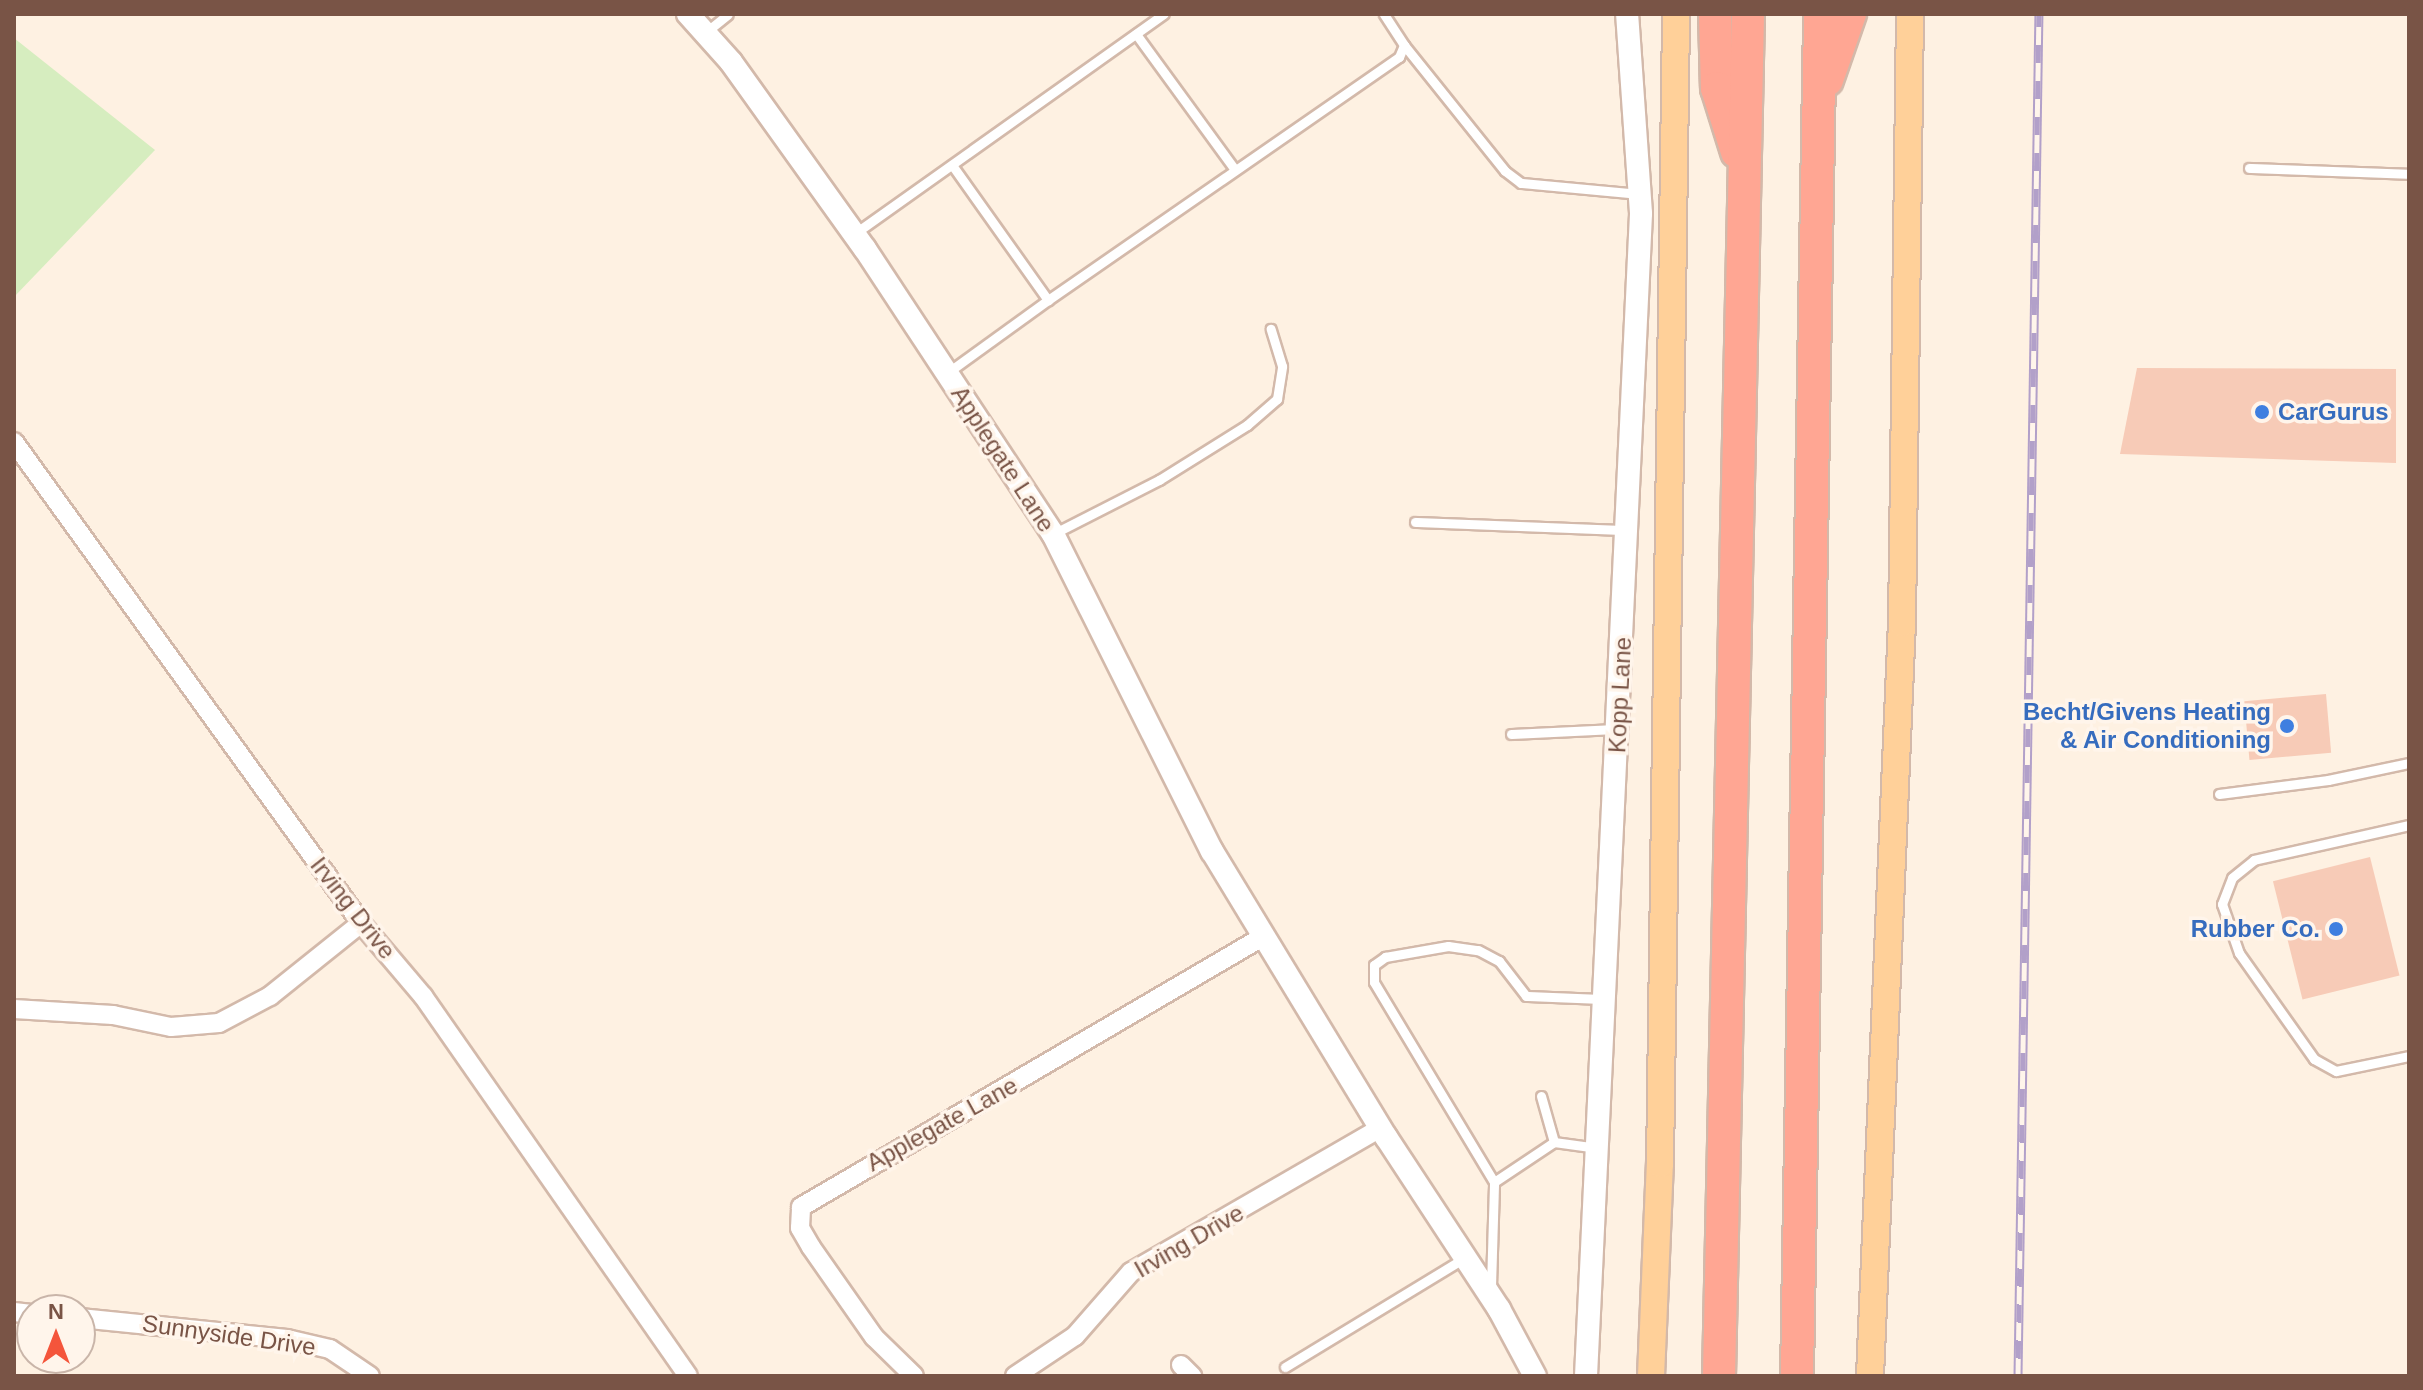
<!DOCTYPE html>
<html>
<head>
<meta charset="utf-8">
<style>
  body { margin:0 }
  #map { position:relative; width:2423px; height:1390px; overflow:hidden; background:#fef1e2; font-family:Arial,sans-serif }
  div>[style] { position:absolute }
  .green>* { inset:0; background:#d6edbf }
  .building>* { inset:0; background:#f7cbb7; transform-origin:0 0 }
  .roads { filter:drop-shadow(2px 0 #d3b9aa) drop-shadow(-2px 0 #d3b9aa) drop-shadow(0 2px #d3b9aa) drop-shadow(0 -2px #d3b9aa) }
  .service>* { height:9px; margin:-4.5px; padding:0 4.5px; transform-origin:4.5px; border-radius:4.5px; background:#fff }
  .minor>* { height:18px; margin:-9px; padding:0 9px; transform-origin:9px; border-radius:9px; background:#fff }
  .tertiary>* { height:22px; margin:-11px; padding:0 11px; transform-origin:11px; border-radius:11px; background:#fff }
  .primary>* { height:26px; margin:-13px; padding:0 13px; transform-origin:13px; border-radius:13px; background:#ffd099 }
  .motorway>* { height:32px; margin:-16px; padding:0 16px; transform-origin:16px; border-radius:16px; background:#ffa693 }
  .rail>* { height:9px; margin-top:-4.5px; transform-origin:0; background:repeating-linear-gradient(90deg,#fff5eb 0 18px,#b2a0c9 0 36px); box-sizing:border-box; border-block:2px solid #b2a0c9 }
  .dots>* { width:22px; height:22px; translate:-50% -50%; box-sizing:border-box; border:4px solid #fff5eb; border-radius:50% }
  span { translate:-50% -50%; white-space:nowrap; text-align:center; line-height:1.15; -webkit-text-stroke:7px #fff5eb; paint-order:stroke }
  .shop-label { font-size:24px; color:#366cbe; font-weight:700 }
  .left { translate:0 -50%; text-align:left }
  .right { translate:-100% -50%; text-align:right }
  .street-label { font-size:24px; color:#795446 }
  .frame { position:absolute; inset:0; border:16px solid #795446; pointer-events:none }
  .north { position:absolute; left:16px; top:1294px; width:80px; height:80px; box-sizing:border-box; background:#fff5eb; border:2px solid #c9b5a9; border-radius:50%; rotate:0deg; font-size:22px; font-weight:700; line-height:32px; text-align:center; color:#795446 }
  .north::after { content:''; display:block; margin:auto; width:28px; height:36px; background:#f4553b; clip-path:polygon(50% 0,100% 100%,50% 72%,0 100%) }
</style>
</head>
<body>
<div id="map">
  <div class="green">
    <div style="clip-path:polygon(14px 38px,155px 150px,14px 297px)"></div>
  </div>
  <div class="building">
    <div style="clip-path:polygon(2137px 368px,2396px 369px,2396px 463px,2120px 454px)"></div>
    <div style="left:2326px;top:694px;width:59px;height:82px;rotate:85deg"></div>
    <div style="left:2370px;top:857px;width:122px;height:100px;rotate:76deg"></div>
  </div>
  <div class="roads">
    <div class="service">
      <div style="left:706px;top:32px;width:28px;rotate:-39deg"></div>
      <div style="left:1136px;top:34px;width:168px;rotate:53.9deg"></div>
      <div style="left:1404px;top:45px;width:161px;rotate:51.3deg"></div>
      <div style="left:1505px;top:171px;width:20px;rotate:37deg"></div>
      <div style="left:1521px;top:183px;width:120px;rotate:5.3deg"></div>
      <div style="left:952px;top:165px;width:166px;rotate:54.6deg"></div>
      <div style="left:1048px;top:300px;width:427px;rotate:-34.7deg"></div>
      <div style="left:1399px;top:57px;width:13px;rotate:-67deg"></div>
      <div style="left:1404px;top:45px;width:37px;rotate:-123deg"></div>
      <div style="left:2249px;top:168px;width:160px;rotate:2.1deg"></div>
      <div style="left:854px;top:234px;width:380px;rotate:-35.4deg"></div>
      <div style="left:947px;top:373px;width:125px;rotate:-35.9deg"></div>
      <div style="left:1415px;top:522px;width:209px;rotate:2.2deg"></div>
      <div style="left:1055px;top:533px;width:117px;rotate:-27deg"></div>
      <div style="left:1159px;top:480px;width:104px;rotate:-32deg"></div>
      <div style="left:1247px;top:425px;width:40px;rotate:-41deg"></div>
      <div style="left:1277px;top:399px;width:33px;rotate:-81deg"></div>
      <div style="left:1282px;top:366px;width:39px;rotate:-107deg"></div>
      <div style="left:1511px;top:734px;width:105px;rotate:-2.7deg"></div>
      <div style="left:2219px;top:794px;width:110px;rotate:-7.3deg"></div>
      <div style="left:2328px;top:780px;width:83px;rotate:-11.9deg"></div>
      <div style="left:2409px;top:825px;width:159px;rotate:167.3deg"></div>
      <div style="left:2254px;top:860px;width:28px;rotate:141deg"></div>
      <div style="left:2232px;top:878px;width:28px;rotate:111deg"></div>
      <div style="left:2222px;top:904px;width:52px;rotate:70.9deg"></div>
      <div style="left:2239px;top:953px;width:130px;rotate:54.7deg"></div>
      <div style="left:2314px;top:1059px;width:25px;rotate:29deg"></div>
      <div style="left:2336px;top:1071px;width:75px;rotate:-11.6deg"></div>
      <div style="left:1541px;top:1096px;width:48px;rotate:74.2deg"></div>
      <div style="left:1554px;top:1142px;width:72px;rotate:146.3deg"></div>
      <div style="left:1494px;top:1182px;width:233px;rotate:-121deg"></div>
      <div style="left:1374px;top:982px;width:17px;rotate:-90deg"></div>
      <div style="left:1374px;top:965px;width:14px;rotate:-36deg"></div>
      <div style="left:1385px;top:957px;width:64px;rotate:-9.9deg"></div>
      <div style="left:1448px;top:946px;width:30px;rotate:8deg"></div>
      <div style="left:1478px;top:950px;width:24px;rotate:28deg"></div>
      <div style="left:1499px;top:961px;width:44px;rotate:52.4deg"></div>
      <div style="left:1526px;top:996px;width:77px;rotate:2.2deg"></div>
      <div style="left:1554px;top:1142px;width:44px;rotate:7.8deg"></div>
      <div style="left:1491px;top:1286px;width:104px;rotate:-88.3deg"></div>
      <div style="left:1285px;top:1367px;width:210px;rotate:-31.3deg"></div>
    </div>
    <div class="minor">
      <div style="left:14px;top:442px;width:593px;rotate:54.19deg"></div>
      <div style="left:361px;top:923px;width:96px;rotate:49.7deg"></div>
      <div style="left:423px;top:996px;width:463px;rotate:55.1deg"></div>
      <div style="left:14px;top:1009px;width:99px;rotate:3.5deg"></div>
      <div style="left:113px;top:1015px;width:59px;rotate:11.7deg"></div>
      <div style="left:171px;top:1027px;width:48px;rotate:-4.8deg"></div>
      <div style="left:219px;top:1023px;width:58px;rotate:-27.9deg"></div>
      <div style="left:270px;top:996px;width:117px;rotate:-38.7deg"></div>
      <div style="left:14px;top:1312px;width:18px;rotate:6deg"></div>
      <div style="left:80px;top:1318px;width:208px;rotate:5.8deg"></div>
      <div style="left:287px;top:1339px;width:44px;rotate:13.1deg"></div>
      <div style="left:330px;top:1349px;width:48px;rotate:34deg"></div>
      <div style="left:1181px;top:1365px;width:16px;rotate:45deg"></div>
      <div style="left:914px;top:1376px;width:56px;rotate:-135.7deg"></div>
      <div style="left:874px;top:1337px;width:110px;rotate:-125deg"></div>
      <div style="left:811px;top:1247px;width:22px;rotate:-120deg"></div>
      <div style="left:800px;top:1228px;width:21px;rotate:-87deg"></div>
      <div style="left:801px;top:1207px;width:536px;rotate:-30.34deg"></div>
      <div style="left:1015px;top:1376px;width:72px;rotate:-33.7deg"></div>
      <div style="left:1075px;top:1336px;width:85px;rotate:-48.8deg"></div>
      <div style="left:1131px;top:1272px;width:288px;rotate:-30deg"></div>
    </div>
    <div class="tertiary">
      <div style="left:688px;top:14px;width:64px;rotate:48.1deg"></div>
      <div style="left:731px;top:62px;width:230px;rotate:54.4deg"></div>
      <div style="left:865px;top:249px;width:341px;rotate:56.6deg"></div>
      <div style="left:1053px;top:534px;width:355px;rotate:63.4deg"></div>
      <div style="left:1212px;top:851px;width:335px;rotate:58.7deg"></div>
      <div style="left:1386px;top:1137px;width:206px;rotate:56.7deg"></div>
      <div style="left:1499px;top:1309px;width:76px;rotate:61.8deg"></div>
      <div style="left:1586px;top:1376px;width:1164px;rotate:-87.29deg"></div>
      <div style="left:1641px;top:213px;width:199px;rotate:-94deg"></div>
    </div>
    <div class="primary">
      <div style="left:1651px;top:1376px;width:212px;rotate:-87.6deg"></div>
      <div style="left:1660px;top:1164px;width:1150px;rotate:-89.2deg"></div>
      <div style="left:1870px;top:1376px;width:754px;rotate:-87.57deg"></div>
      <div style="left:1902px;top:623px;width:609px;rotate:-89.25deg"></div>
    </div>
    <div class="motorway">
      <div style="left:1715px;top:14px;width:74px;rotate:88.5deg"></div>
      <div style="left:1717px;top:88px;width:67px;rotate:72.6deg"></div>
      <div style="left:1827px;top:80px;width:70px;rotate:-70.8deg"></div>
      <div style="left:1719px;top:1376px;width:1362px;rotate:-88.78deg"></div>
      <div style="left:1797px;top:1376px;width:1362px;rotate:-89.03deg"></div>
    </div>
  </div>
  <div class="rail">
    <div style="left:2018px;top:1376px;width:1362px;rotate:-89.12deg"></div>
  </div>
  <div class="dots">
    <div style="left:2262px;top:412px;background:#3f7fe0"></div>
    <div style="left:2287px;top:726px;background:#3f7fe0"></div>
    <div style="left:2336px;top:929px;background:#3f7fe0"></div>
  </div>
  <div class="shop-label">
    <span class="left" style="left:2278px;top:412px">CarGurus</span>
    <span class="right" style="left:2271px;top:726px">Becht/Givens Heating<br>&amp; Air Conditioning</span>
    <span class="right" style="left:2320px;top:929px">Rubber Co.</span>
  </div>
  <div class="street-label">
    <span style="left:1003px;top:459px;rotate:57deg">Applegate Lane</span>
    <span style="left:1620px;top:695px;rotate:-87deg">Kopp Lane</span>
    <span style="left:353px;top:908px;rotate:52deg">Irving Drive</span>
    <span style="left:942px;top:1124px;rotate:-29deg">Applegate Lane</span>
    <span style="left:1189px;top:1241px;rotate:-30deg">Irving Drive</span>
    <span style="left:229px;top:1335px;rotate:8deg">Sunnyside Drive</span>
  </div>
  <div class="frame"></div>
  <div class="north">N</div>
</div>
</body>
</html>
